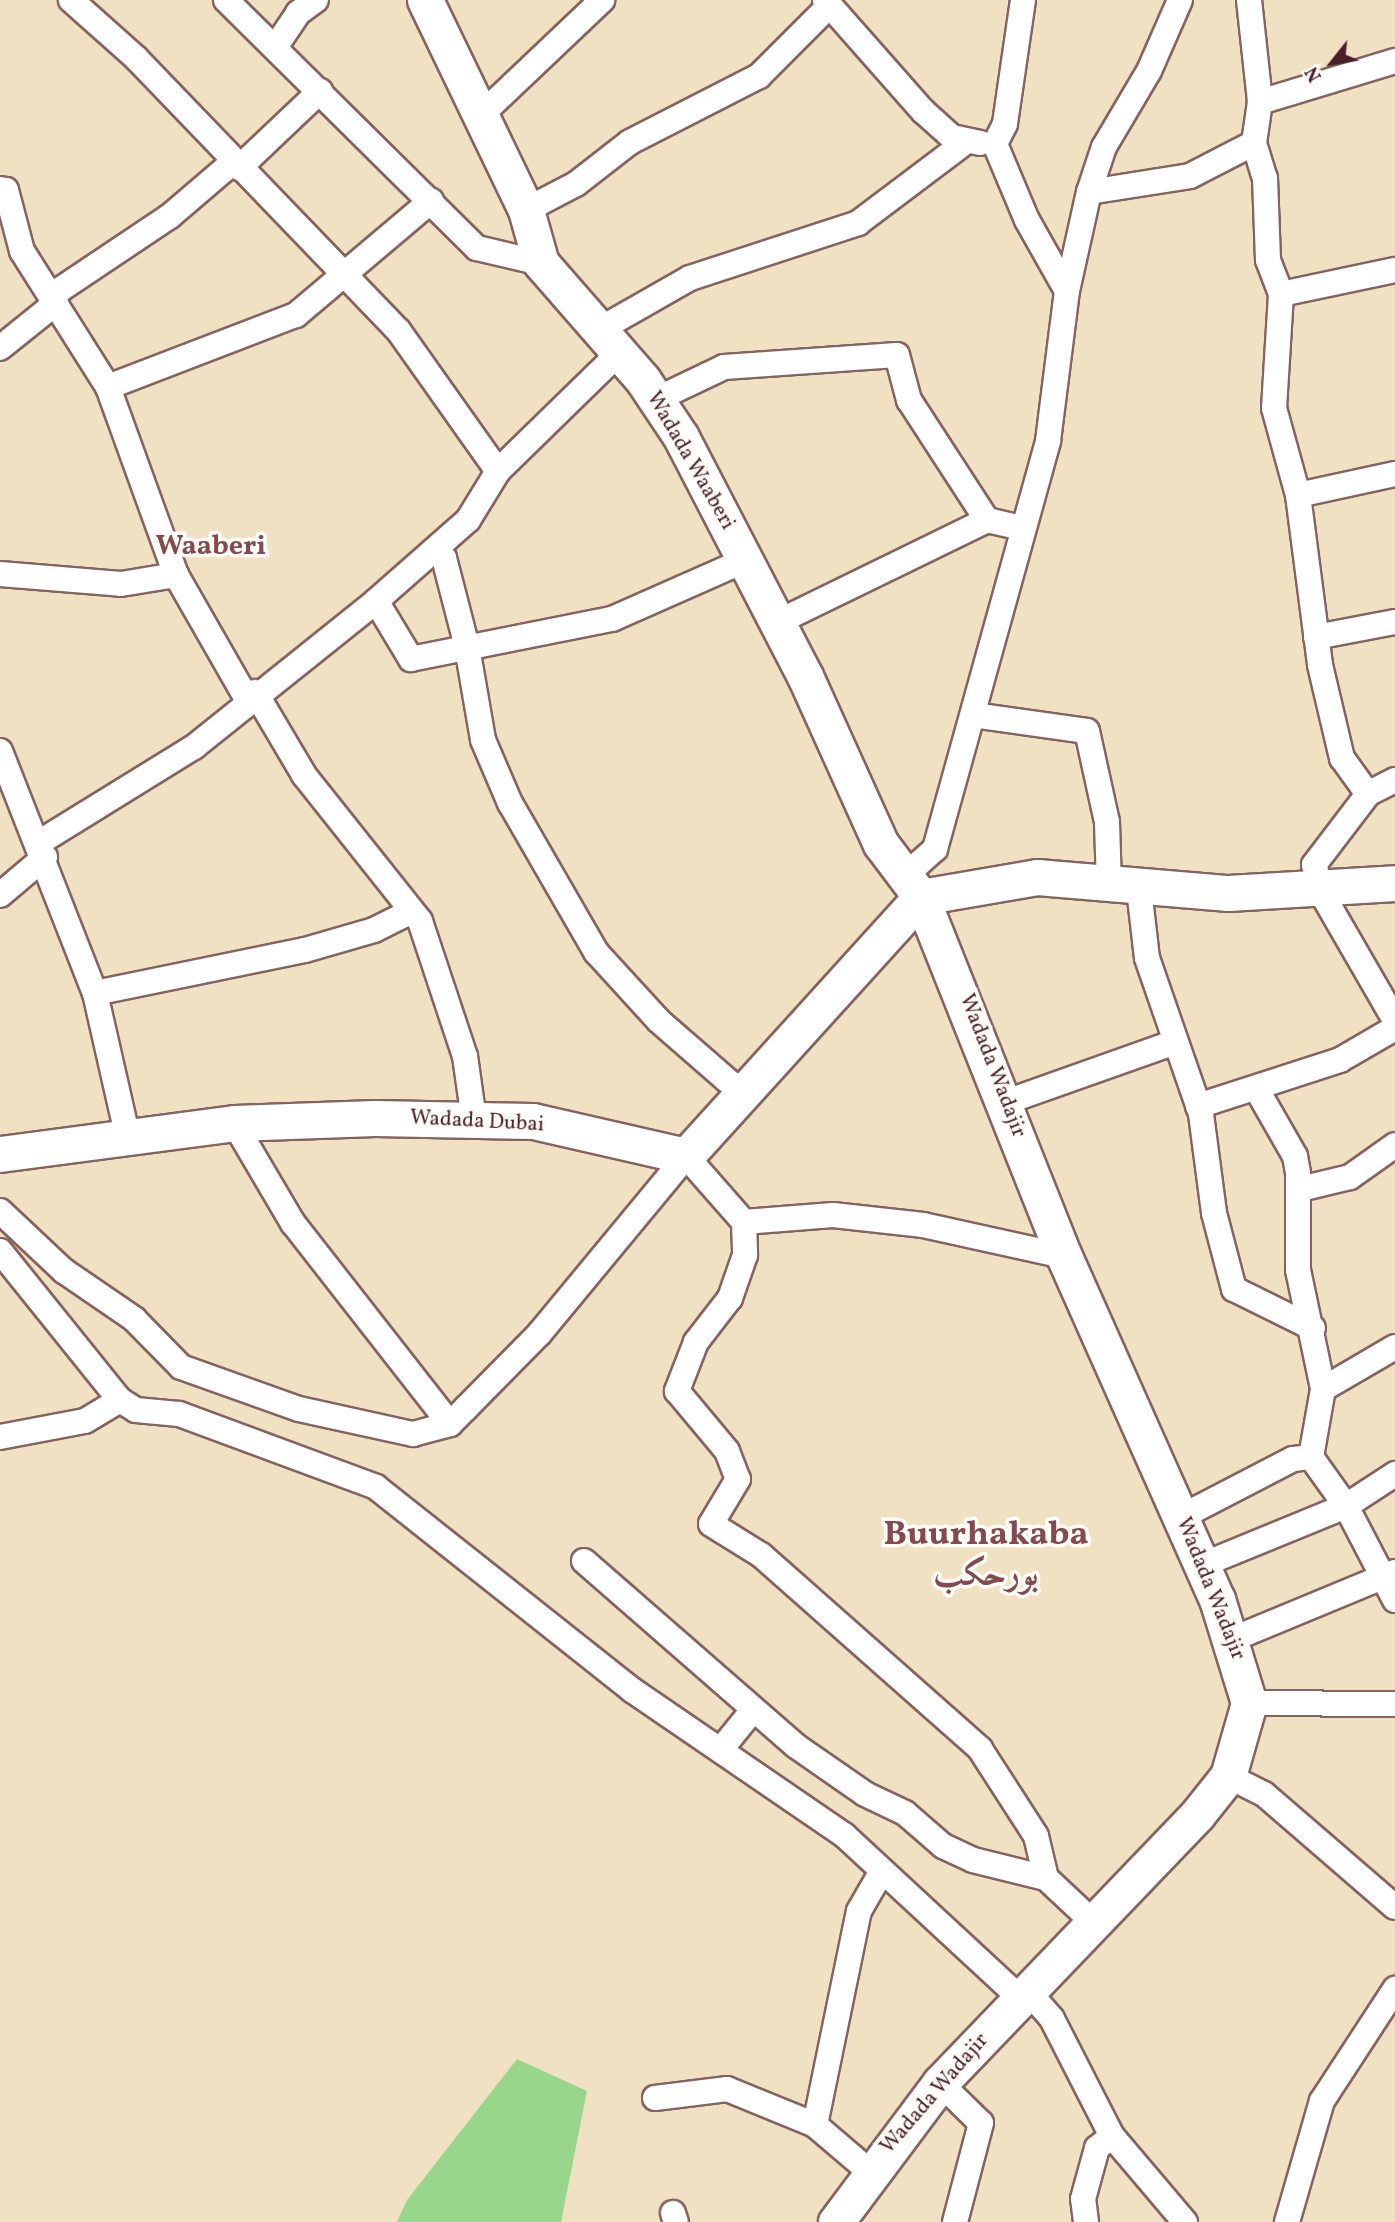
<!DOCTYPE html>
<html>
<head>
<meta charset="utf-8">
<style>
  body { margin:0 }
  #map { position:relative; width:1395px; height:2222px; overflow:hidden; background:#f0e1c3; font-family:Vollkorn,Amiri,serif }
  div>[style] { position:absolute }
  .green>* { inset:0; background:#98d68c }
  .roads { filter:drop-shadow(2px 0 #846360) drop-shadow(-2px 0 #846360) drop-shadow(0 2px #846360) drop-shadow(0 -2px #846360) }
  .street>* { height:24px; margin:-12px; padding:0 12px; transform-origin:12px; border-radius:12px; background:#fff }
  .secondary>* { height:35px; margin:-17.5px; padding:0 17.5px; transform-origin:17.5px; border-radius:17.5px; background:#fff }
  span { translate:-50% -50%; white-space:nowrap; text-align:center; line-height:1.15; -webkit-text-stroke:7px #fdfcf7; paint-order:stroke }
  .street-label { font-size:21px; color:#4a1f2b }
  .district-label { font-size:28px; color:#834b50; font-weight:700 }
  .town-label { font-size:35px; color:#834b50; font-weight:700 }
  .north { position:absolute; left:1297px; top:28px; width:70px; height:70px; -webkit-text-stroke:5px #fdfcf7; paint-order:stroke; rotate:239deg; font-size:19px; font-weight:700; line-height:28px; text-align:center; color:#4a1f2b }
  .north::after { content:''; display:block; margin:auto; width:24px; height:32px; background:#4a1f2b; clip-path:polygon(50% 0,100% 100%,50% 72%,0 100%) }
</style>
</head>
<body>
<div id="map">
  <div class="green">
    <div style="clip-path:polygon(517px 2059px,587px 2091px,561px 2222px,397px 2222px,407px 2200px)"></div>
  </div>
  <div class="roads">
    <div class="street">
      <div style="left:71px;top:0;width:87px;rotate:41.7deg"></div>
      <div style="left:136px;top:58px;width:378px;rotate:46.1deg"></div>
      <div style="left:398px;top:330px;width:173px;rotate:54.7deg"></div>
      <div style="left:226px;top:0;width:353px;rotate:44.7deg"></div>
      <div style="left:477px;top:248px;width:66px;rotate:13.2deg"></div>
      <div style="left:825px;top:0;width:148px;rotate:48.6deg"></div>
      <div style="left:923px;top:111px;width:39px;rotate:42deg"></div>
      <div style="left:952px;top:137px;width:29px;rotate:12deg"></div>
      <div style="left:1023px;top:0;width:125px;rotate:98.3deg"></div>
      <div style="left:1005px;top:124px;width:22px;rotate:117deg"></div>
      <div style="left:995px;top:144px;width:82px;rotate:67.2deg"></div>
      <div style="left:1027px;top:220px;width:81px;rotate:60.6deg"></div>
      <div style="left:1249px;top:0;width:103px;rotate:83.8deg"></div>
      <div style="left:1260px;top:102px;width:41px;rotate:98.3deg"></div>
      <div style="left:1254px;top:143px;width:37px;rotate:73deg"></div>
      <div style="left:1265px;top:178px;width:82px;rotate:87.9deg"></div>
      <div style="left:1268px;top:260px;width:36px;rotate:69deg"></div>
      <div style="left:1281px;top:294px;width:114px;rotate:93.5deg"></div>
      <div style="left:1274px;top:408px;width:90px;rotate:74.6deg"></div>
      <div style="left:1298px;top:495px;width:171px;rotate:82.6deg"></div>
      <div style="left:1320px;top:665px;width:96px;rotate:76.7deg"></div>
      <div style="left:1342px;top:758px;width:44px;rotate:54.2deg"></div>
      <div style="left:276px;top:46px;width:40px;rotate:-56deg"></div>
      <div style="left:298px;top:13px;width:22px;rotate:-36deg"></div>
      <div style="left:1260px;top:102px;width:141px;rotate:-16.9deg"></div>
      <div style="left:482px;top:114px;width:166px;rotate:-43.5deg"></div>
      <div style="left:239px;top:168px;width:112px;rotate:-43.5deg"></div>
      <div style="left:0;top:189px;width:6px;rotate:9deg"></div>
      <div style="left:6px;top:190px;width:63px;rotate:75.3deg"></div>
      <div style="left:22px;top:251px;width:161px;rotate:57.7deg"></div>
      <div style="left:108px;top:387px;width:200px;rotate:70.1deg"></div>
      <div style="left:176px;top:575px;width:143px;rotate:60.2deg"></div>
      <div style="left:1089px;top:192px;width:102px;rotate:-9deg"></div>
      <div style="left:1190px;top:176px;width:72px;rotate:-27.3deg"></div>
      <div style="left:526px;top:210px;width:56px;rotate:-27.5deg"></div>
      <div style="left:576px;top:184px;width:68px;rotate:-37.9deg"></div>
      <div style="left:630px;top:142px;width:145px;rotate:-27.1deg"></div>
      <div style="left:759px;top:76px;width:100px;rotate:-45deg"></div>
      <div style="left:1281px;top:294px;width:116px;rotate:-11.9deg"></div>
      <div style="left:52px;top:295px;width:142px;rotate:-33.8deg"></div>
      <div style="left:170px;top:216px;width:82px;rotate:-40.5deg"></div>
      <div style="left:597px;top:331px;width:107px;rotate:-29.7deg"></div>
      <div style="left:690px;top:278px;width:177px;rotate:-18.1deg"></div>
      <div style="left:858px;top:223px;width:133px;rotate:-37deg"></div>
      <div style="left:0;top:348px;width:72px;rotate:-38.8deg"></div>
      <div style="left:108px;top:387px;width:201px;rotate:-21deg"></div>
      <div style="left:296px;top:315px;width:177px;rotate:-40.2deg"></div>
      <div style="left:657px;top:399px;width:74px;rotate:-25.5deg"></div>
      <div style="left:724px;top:367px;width:173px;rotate:-4deg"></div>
      <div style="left:897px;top:355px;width:47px;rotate:75.1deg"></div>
      <div style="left:909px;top:400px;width:143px;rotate:57deg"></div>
      <div style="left:987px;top:520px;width:35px;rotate:13deg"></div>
      <div style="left:1298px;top:495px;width:99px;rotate:-12.2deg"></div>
      <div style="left:436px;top:549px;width:12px;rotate:48deg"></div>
      <div style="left:444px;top:558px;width:92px;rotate:75.5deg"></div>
      <div style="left:467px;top:647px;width:94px;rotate:80.2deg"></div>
      <div style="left:483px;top:740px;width:69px;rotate:66.8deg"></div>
      <div style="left:510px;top:803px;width:172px;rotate:60deg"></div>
      <div style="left:596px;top:952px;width:93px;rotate:47.6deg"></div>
      <div style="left:659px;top:1021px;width:111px;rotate:41deg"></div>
      <div style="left:0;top:574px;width:121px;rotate:4.7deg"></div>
      <div style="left:121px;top:584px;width:56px;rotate:-9.3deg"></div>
      <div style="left:376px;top:601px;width:68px;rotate:58.9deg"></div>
      <div style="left:411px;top:659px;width:205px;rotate:-11.3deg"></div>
      <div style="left:612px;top:619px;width:146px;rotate:-23.8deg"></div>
      <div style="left:778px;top:622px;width:233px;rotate:-26deg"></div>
      <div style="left:1316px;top:637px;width:80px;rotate:-10.8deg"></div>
      <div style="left:255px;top:692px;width:96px;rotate:59.4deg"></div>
      <div style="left:304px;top:775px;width:186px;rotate:51.5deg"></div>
      <div style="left:420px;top:921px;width:142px;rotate:71.6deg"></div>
      <div style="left:465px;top:1056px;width:65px;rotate:82deg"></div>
      <div style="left:973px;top:715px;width:115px;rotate:8deg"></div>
      <div style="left:1087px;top:731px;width:93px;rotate:77.6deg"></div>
      <div style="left:1107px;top:822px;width:63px;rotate:88.2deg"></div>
      <div style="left:0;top:751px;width:260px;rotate:68.6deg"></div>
      <div style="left:95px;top:993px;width:145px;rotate:77.2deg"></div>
      <div style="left:1395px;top:780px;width:30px;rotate:153deg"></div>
      <div style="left:1368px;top:794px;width:89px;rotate:127.3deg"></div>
      <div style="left:1314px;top:865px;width:36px;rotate:72deg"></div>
      <div style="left:1325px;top:899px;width:140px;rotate:60deg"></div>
      <div style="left:40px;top:842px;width:181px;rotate:-31.7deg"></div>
      <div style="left:194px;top:747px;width:233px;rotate:-38.7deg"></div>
      <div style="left:376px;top:601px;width:123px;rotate:-41.4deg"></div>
      <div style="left:468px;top:520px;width:57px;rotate:-58.5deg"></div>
      <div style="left:498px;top:471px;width:168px;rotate:-44.3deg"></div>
      <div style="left:906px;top:875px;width:39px;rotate:-42deg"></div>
      <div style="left:935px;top:849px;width:423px;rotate:-74.5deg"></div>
      <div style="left:1048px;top:441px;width:151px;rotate:-82.8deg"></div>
      <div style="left:1067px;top:291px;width:101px;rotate:-77.5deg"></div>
      <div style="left:1089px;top:192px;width:47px;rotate:-71.6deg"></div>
      <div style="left:1104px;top:147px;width:88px;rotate:-59.4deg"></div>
      <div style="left:1149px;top:71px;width:77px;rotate:-66.4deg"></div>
      <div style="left:1139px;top:889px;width:69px;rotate:83.4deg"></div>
      <div style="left:1147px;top:958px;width:165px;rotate:70.9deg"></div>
      <div style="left:1201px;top:1114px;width:100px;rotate:82.5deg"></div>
      <div style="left:1214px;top:1213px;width:79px;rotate:75.3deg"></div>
      <div style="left:1234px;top:1289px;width:88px;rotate:26.3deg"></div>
      <div style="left:0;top:895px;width:59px;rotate:-40.2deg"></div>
      <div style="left:95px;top:993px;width:214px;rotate:-11.6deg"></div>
      <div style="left:305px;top:950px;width:72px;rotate:-16.2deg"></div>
      <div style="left:374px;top:930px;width:42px;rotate:-26.6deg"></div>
      <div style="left:1256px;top:1088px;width:78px;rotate:60.2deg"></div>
      <div style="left:1295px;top:1156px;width:17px;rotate:80deg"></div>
      <div style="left:1298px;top:1173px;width:97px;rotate:90deg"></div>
      <div style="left:1298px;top:1270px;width:122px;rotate:78.1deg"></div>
      <div style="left:1323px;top:1389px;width:69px;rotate:100deg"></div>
      <div style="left:1311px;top:1457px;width:60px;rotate:54.5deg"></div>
      <div style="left:1346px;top:1506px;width:106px;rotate:62.5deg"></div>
      <div style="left:1006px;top:1102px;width:177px;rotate:-19.5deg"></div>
      <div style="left:1198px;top:1106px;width:149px;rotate:-17.9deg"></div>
      <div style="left:1340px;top:1060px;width:64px;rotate:-30.2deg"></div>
      <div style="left:234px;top:1123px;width:116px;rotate:59.5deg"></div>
      <div style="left:293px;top:1223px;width:255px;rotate:52deg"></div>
      <div style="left:1300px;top:1189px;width:51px;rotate:-13.5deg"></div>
      <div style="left:1350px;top:1177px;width:55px;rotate:-35.4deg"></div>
      <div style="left:0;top:1211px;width:88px;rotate:43.2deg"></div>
      <div style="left:64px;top:1271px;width:85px;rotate:34.4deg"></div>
      <div style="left:134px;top:1319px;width:67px;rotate:45.6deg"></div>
      <div style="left:181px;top:1367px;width:125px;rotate:19.6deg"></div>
      <div style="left:299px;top:1409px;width:117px;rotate:12.4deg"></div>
      <div style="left:413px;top:1434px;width:38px;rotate:-15deg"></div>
      <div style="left:450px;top:1424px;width:23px;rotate:-45deg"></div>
      <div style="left:466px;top:1408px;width:104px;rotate:-45.4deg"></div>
      <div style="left:539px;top:1334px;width:231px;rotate:-50.4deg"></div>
      <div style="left:686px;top:1156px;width:88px;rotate:48.7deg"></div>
      <div style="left:744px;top:1222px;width:89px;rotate:-4.5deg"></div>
      <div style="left:833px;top:1215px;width:91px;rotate:6.3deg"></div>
      <div style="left:923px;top:1225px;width:144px;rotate:12.4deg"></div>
      <div style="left:744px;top:1222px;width:33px;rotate:88deg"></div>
      <div style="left:745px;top:1255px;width:46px;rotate:109.2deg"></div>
      <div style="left:730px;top:1298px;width:56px;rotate:127.7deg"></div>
      <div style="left:696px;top:1342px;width:53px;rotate:111.2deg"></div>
      <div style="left:677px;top:1391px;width:78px;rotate:50.2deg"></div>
      <div style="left:727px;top:1451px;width:30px;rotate:69deg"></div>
      <div style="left:738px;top:1479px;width:52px;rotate:121deg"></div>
      <div style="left:711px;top:1524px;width:59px;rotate:31.8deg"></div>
      <div style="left:761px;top:1555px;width:293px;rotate:41.5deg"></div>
      <div style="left:980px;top:1749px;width:103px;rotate:57.2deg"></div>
      <div style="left:1036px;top:1836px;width:43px;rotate:76.6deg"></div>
      <div style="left:0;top:1251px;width:191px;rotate:51.2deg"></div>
      <div style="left:120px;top:1400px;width:19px;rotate:32deg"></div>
      <div style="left:136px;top:1410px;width:43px;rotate:5.3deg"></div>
      <div style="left:179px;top:1414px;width:210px;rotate:20.3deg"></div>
      <div style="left:376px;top:1487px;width:327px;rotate:38.4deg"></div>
      <div style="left:632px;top:1690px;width:257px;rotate:34.4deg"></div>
      <div style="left:844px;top:1835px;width:240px;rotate:42.8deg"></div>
      <div style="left:1323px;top:1389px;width:83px;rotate:-30.3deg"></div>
      <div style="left:0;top:1437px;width:86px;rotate:-10.7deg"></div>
      <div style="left:85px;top:1421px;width:41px;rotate:-31deg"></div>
      <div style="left:1181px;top:1517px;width:126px;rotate:-27.4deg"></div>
      <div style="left:1293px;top:1459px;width:18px;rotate:-6deg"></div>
      <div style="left:584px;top:1561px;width:281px;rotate:41.1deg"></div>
      <div style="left:796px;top:1746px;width:84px;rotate:34.8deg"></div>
      <div style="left:865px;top:1794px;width:44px;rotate:25.4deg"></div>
      <div style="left:905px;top:1813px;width:50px;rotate:41deg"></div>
      <div style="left:943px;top:1846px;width:33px;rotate:25deg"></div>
      <div style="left:973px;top:1860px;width:75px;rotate:13.9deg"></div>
      <div style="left:1046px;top:1878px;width:64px;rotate:43.1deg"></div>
      <div style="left:1202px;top:1565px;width:156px;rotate:-22.3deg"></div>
      <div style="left:1346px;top:1506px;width:59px;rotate:-33.1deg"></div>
      <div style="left:1233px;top:1639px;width:175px;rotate:-22.5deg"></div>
      <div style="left:1249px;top:1703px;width:146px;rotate:0.4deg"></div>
      <div style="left:722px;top:1748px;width:49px;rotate:-50.8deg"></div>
      <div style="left:1228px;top:1776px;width:40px;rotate:26.6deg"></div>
      <div style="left:1264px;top:1794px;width:173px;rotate:40.8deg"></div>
      <div style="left:1027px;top:1990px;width:38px;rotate:49deg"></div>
      <div style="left:1052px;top:2019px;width:131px;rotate:62.9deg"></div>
      <div style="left:1112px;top:2136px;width:113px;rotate:49.7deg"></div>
      <div style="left:940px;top:2083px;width:57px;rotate:44.3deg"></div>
      <div style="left:981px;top:2123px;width:102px;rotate:104.7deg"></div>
      <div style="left:655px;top:2098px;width:73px;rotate:-7.1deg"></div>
      <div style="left:727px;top:2089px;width:95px;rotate:22.2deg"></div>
      <div style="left:815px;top:2125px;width:71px;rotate:40.4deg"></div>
      <div style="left:815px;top:2125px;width:218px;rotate:-78.4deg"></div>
      <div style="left:859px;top:1911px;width:46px;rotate:-60.1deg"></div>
      <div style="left:673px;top:2213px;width:9px;rotate:72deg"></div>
      <div style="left:1086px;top:2222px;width:23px;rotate:-97deg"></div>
      <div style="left:1083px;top:2199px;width:53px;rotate:-74.6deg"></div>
      <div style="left:1097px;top:2148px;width:19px;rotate:-39deg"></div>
      <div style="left:1287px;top:2222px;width:126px;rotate:-73.9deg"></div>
      <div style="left:1322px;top:2101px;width:134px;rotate:-56.9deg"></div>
    </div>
    <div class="secondary">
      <div style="left:425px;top:0;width:233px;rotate:64.3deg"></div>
      <div style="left:526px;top:210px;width:55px;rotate:74.2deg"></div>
      <div style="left:541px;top:263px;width:155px;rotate:48.9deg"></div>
      <div style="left:643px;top:380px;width:69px;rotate:56.3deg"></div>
      <div style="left:681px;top:437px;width:269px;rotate:62.6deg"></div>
      <div style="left:805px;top:676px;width:184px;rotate:65.7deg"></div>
      <div style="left:881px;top:844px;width:66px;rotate:53deg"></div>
      <div style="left:921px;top:897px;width:386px;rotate:68.3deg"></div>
      <div style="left:1064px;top:1256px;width:376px;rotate:66deg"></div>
      <div style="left:1217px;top:1599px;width:109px;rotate:72.9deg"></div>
      <div style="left:1249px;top:1703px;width:76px;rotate:106deg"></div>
      <div style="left:1228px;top:1776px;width:50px;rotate:128.5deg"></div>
      <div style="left:1197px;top:1815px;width:371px;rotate:133.8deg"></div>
      <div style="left:940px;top:2083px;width:174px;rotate:126.8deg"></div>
      <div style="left:921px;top:897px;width:118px;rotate:-9.8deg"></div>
      <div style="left:1037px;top:877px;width:192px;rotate:4.8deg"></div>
      <div style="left:1228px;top:893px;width:167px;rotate:-3.4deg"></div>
      <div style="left:0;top:1154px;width:236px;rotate:-7.5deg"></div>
      <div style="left:234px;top:1123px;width:141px;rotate:-2deg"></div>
      <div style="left:375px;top:1118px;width:158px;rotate:1.1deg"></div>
      <div style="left:533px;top:1121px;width:157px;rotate:12.9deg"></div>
      <div style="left:686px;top:1156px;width:350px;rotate:-47.8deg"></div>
    </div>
  </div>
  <div class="street-label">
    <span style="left:690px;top:461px;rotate:60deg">Wadada Waaberi</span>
    <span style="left:992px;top:1066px;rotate:69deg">Wadada Wadajir</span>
    <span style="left:477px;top:1122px;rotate:3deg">Wadada Dubai</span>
    <span style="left:1210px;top:1589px;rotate:68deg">Wadada Wadajir</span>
    <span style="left:935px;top:2094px;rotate:-49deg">Wadada Wadajir</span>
  </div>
  <div class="district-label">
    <span style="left:211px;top:547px">Waaberi</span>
  </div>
  <div class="town-label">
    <span style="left:986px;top:1555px">Buurhakaba<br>بورحكب</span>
  </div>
  <div class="north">N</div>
</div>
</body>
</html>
